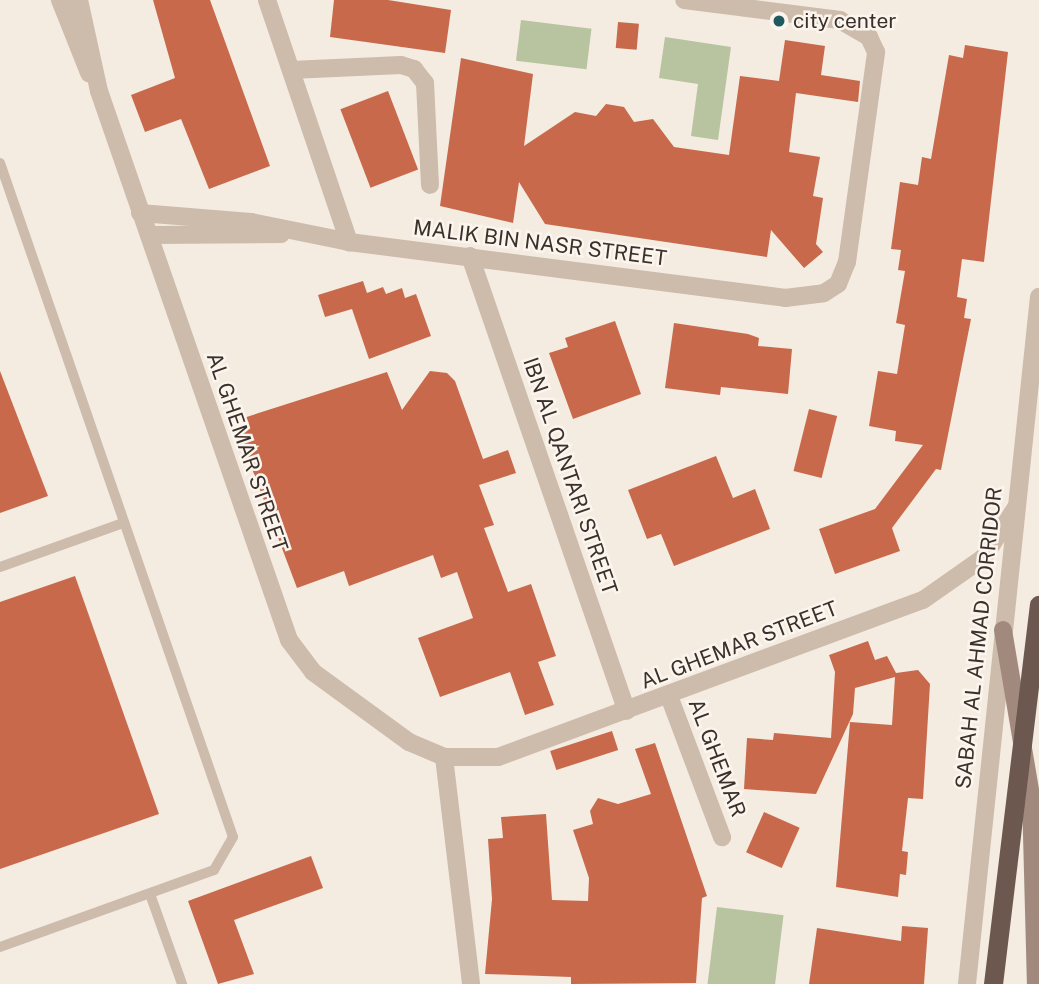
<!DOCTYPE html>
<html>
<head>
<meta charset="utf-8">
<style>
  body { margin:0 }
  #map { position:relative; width:1039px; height:984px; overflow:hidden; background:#f4ebe1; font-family:"Public Sans",sans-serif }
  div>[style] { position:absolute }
  .green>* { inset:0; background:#b8c4a0; transform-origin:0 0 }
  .building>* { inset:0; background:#c8694b; transform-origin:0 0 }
  .service>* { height:10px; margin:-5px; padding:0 5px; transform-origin:5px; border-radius:5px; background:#cdbbac }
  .minor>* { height:18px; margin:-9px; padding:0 9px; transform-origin:9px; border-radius:9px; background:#cdbbac }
  .tertiary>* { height:18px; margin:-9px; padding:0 9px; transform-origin:9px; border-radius:9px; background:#cdbbac }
  .secondary>* { height:18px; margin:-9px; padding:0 9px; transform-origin:9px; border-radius:9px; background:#a18a7d }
  .trunk-bridge>* { height:19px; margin:-9.5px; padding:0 9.5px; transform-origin:9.5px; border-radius:9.5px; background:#6c584f }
  .dots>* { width:19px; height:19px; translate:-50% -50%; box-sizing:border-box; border:4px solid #fbf5ee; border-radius:50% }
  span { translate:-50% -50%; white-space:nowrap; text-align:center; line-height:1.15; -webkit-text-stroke:5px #fbf5ee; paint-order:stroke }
  .poi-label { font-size:21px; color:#3b302b }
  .left { translate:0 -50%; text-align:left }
  .street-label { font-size:21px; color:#3b302b }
</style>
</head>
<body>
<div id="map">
  <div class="green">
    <div style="left:521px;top:20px;width:71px;height:41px;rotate:7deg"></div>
    <div style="clip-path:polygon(665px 37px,731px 47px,718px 140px,691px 136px,698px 84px,659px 78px)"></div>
    <div style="left:717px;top:907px;width:67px;height:78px;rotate:7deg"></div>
  </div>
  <div class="building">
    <div style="clip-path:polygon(153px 0,210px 0,270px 166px,209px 189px,181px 119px,145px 132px,131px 95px,175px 78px)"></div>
    <div style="clip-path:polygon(334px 0,388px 0,451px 10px,445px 53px,330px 37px)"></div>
    <div style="left:618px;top:22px;width:21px;height:26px;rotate:5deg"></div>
    <div style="clip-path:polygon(785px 40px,825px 46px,821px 75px,860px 81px,858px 102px,796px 93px,789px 152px,820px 157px,813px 196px,823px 198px,816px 244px,823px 252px,804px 268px,771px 230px,767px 257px,545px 224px,519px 182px,513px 223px,440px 206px,461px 58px,533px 74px,524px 146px,575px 112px,596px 116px,606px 104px,624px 107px,634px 122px,653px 119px,674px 147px,729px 155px,740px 76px,779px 81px)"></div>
    <div style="clip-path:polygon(965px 45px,1008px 52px,984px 262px,962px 259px,957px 297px,967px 299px,964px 318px,971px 319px,941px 470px,936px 469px,892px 528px,900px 551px,835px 574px,819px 529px,875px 509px,923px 445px,895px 441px,896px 431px,869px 426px,878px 371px,897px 374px,905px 325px,896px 323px,905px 271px,898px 270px,901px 250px,891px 249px,900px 182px,918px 185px,922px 157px,931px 159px,949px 55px,963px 58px)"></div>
    <div style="left:388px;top:91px;width:84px;height:51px;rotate:69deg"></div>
    <div style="clip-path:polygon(363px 281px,367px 293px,383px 287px,386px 294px,402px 288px,405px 298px,416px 294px,431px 336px,369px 359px,352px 309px,325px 317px,318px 295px)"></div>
    <div style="clip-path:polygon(615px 321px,641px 394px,573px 419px,549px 353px,568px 347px,565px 338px)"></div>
    <div style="clip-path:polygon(674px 323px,748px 334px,759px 338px,758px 346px,792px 349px,788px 394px,721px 387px,720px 395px,665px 388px)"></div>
    <div style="clip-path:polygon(0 371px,48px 496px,0 513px)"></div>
    <div style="clip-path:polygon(430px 371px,447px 373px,455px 381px,483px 459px,508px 450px,516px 473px,479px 485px,494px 525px,484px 528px,508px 592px,531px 584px,556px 656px,538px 662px,554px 705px,525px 715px,510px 672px,440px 697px,418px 638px,473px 618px,457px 572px,441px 578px,433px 555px,349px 586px,344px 571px,297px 588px,234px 421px,387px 372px,402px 410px)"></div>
    <div style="left:809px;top:409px;width:29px;height:64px;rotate:14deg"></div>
    <div style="clip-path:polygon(716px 456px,733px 498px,755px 489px,770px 529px,674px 566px,661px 534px,647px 539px,628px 490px)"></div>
    <div style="clip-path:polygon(75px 576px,159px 814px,0 869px,0 602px)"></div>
    <div style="clip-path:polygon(868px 641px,875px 660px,887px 656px,896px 673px,918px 670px,930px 684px,923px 799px,908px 798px,902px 851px,908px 852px,906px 875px,900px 874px,898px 897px,836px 887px,850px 722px,892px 725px,895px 677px,855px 688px,853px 714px,816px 794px,744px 789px,747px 738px,773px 740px,774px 733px,831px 738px,835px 672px,829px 655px)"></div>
    <div style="left:612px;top:731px;width:20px;height:65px;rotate:72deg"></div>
    <div style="clip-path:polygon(655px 743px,707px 896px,702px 898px,696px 983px,571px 984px,571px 977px,485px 974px,492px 899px,488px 839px,503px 838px,501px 817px,546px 814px,552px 900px,588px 901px,589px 878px,573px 830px,593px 824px,590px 811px,598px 798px,618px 804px,651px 794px,635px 749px)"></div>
    <div style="left:764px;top:812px;width:39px;height:44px;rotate:24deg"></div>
    <div style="clip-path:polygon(311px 856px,323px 888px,234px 920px,254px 974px,218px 984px,188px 901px)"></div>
    <div style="clip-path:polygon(902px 926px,928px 928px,924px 984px,809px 984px,817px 928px,901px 941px)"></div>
  </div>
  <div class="service">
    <div style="left:0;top:163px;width:713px;rotate:70.93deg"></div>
    <div style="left:233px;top:837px;width:38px;rotate:120deg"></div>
    <div style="left:214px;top:870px;width:227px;rotate:160.2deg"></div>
    <div style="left:0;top:567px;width:127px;rotate:-19.7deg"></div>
    <div style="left:150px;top:894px;width:96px;rotate:70.4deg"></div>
  </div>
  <div class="minor">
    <div style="left:60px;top:0;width:79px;rotate:68.3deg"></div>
    <div style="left:79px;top:0;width:93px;rotate:77.6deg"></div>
    <div style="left:99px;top:91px;width:581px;rotate:70.91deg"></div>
    <div style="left:289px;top:640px;width:40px;rotate:53deg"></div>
    <div style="left:313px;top:672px;width:119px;rotate:36.1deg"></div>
    <div style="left:409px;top:742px;width:38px;rotate:23deg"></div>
    <div style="left:444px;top:757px;width:54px"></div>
    <div style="left:498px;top:757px;width:453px;rotate:-20.3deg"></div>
    <div style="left:923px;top:600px;width:73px;rotate:-35deg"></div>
    <div style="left:983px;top:558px;width:59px;rotate:-56.9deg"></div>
    <div style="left:267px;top:0;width:256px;rotate:71.3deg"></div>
    <div style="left:291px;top:70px;width:110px;rotate:-2.6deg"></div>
    <div style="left:401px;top:65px;width:14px;rotate:17deg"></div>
    <div style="left:414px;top:69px;width:18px;rotate:52deg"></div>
    <div style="left:425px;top:83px;width:102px;rotate:87.2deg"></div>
    <div style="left:140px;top:213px;width:111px;rotate:4.6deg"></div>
    <div style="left:251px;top:222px;width:100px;rotate:11.5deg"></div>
    <div style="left:349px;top:242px;width:440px;rotate:7.3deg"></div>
    <div style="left:785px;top:298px;width:39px;rotate:-7deg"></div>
    <div style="left:824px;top:293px;width:17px;rotate:-33deg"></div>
    <div style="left:838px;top:284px;width:24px;rotate:-68deg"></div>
    <div style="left:847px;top:262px;width:212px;rotate:-82.1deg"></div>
    <div style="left:876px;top:52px;width:17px;rotate:-115deg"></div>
    <div style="left:869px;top:37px;width:34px;rotate:-150deg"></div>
    <div style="left:840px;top:20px;width:157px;rotate:-172.7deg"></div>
    <div style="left:149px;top:235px;width:132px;rotate:-0.4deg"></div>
    <div style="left:470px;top:256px;width:481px;rotate:71deg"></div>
    <div style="left:669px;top:696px;width:151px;rotate:69.4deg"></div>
    <div style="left:444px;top:757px;width:229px;rotate:83.2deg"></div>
  </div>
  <div class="tertiary">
    <div style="left:967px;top:984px;width:691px;rotate:-84.02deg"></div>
  </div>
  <div class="secondary">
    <div style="left:1003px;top:630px;width:168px;rotate:80.4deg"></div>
    <div style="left:1031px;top:796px;width:188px;rotate:88.5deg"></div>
  </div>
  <div class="trunk-bridge">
    <div style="left:993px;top:984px;width:382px;rotate:-83.1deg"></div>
  </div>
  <div class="dots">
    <div style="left:779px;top:21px;background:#1f5a5e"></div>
  </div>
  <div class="poi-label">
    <span class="left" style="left:793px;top:21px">city center</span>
  </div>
  <div class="street-label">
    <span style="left:540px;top:243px;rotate:7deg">MALIK BIN NASR STREET</span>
    <span style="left:247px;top:452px;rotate:71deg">AL GHEMAR STREET</span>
    <span style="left:570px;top:476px;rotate:71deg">IBN AL QANTARI STREET</span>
    <span style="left:979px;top:638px;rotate:-84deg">SABAH AL AHMAD CORRIDOR</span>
    <span style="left:739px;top:645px;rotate:-21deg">AL GHEMAR STREET</span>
    <span style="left:717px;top:758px;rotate:69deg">AL GHEMAR</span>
  </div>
</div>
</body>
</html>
